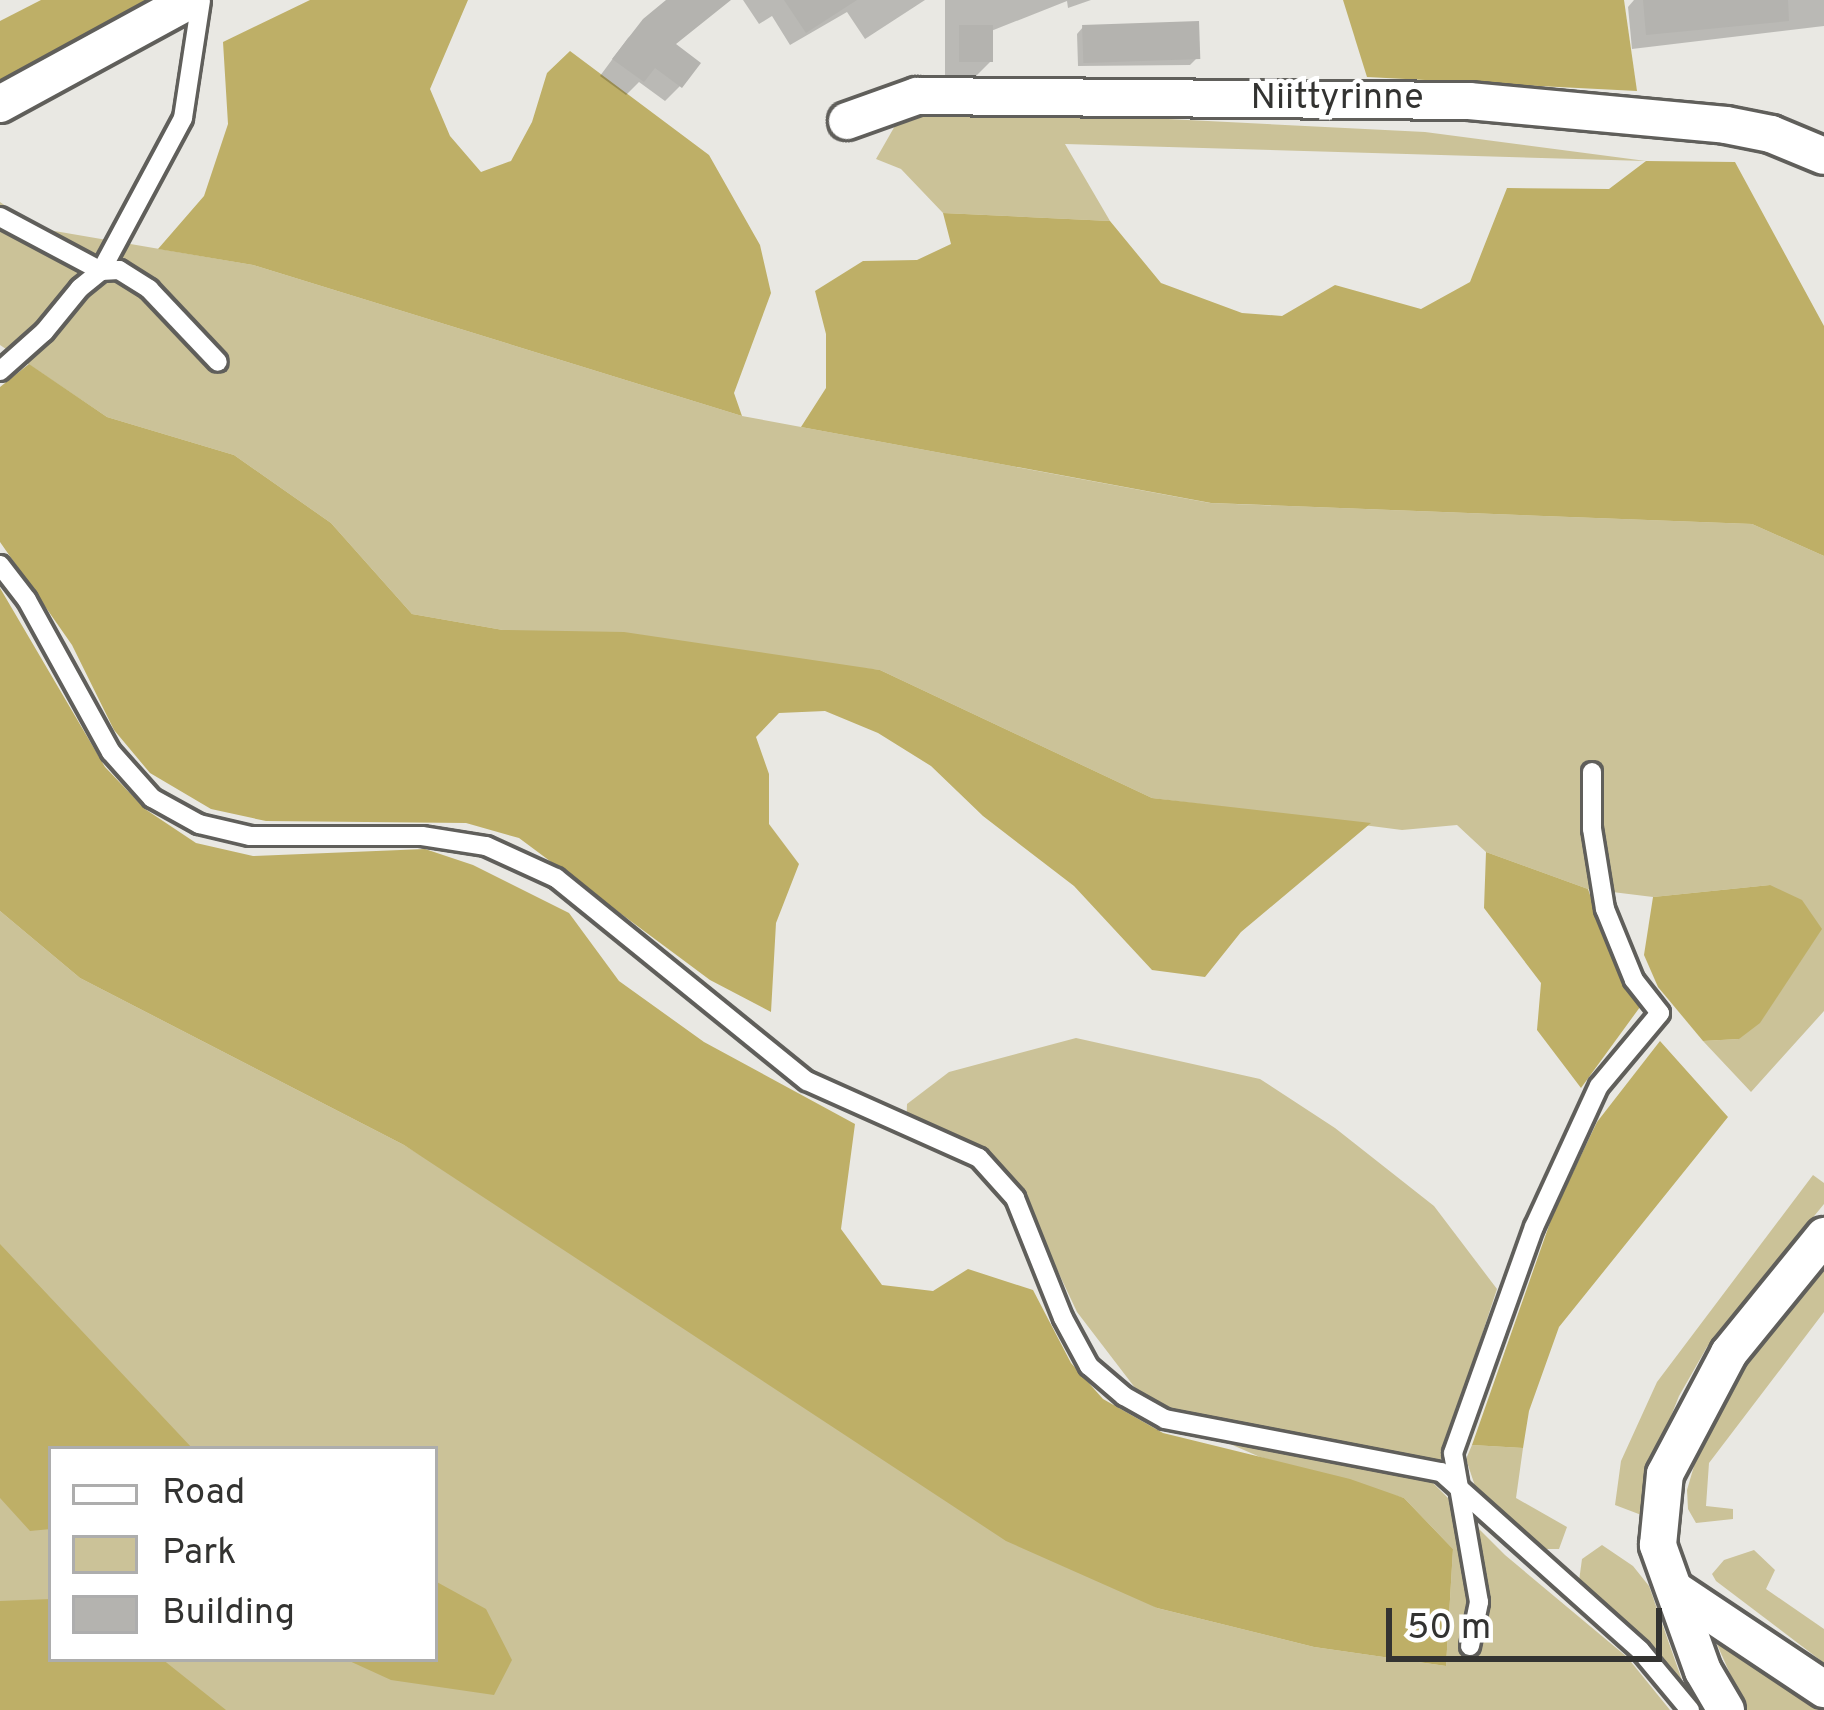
<!DOCTYPE html>
<html>
<head>
<meta charset="utf-8">
<style>
  body { margin:0 }
  #map { position:relative; width:1824px; height:1710px; overflow:hidden; background:#e9e8e3; font-family:Overpass,sans-serif }
  div>[style] { position:absolute }
  .green>* { inset:0; background:#cbc298 }
  .forest>* { inset:0; background:#beaf67 }
  .shadow>* { inset:0; background:#0003 }
  .building>* { inset:0; background:#b4b3af; transform-origin:0 0 }
  .roads { filter:drop-shadow(3px 0 #605f5b) drop-shadow(-3px 0 #605f5b) drop-shadow(0 3px #605f5b) drop-shadow(0 -3px #605f5b) }
  .service>* { height:18px; margin:-9px; padding:0 9px; transform-origin:9px; border-radius:9px; background:#fff }
  .minor>* { height:36px; margin:-18px; padding:0 18px; transform-origin:18px; border-radius:18px; background:#fff }
  span { translate:-50% -50%; white-space:nowrap; text-align:center; line-height:1.15; -webkit-text-stroke:9px #fff; paint-order:stroke }
  .street-label { font-size:36px; color:#333331 }
  .legend { position:absolute; left:48px; top:1446px; width:390px; height:216px; box-sizing:border-box; background:#fff; border:3px solid #adadad; margin:0; padding:15px 21px; list-style:none; font-size:36px; color:#333331 }
  .legend li { display:flex; align-items:center; gap:24px; height:60px }
  .legend b { width:60px; border:3px solid #adadad }
  .scale { position:absolute; left:1386px; top:1608px; width:276px; height:54px; box-sizing:border-box; border:6px solid #333331; border-top:0; padding-left:15px; font-size:36px; line-height:42px; white-space:nowrap; color:#333331; -webkit-text-stroke:9px #fff; paint-order:stroke }
</style>
</head>
<body>
<div id="map">
  <div class="green">
    <div style="clip-path:polygon(1069px 114px,1425px 132px,1646px 161px,1065px 144px,1110px 221px,943px 213px,901px 169px,876px 159px,896px 124px,920px 115px)"></div>
    <div style="clip-path:polygon(0 202px,37px 228px,253px 265px,742px 416px,1210px 503px,1752px 524px,1824px 556px,1824px 1011px,1751px 1092px,1703px 1041px,1739px 1039px,1770px 885px,1653px 897px,1588px 889px,1486px 852px,1457px 825px,1402px 830px,1152px 798px,880px 670px,503px 630px,412px 614px,331px 523px,234px 455px,107px 417px,0 345px)"></div>
    <div style="clip-path:polygon(evenodd,0 911px,80px 978px,404px 1145px,1157px 1608px,1314px 1647px,1446px 1666px,1453px 1549px,1404px 1498px,1260px 1457px,1152px 1410px,1077px 1312px,1037px 1227px,971px 1165px,906px 1133px,907px 1104px,949px 1072px,1076px 1038px,1260px 1079px,1335px 1128px,1434px 1206px,1497px 1289px,1433px 1483px,1505px 1555px,1627px 1657px,1670px 1710px,0 1710px,0 911px,51px 1449px,435px 1449px,435px 1659px,51px 1659px,51px 1449px)"></div>
    <div style="clip-path:polygon(1813px 1175px,1824px 1183px,1824px 1204px,1707px 1347px,1679px 1396px,1652px 1464px,1644px 1516px,1615px 1505px,1621px 1461px,1657px 1382px)"></div>
    <div style="clip-path:polygon(1824px 1261px,1824px 1312px,1709px 1463px,1706px 1506px,1733px 1509px,1733px 1519px,1696px 1523px,1688px 1509px,1687px 1490px,1701px 1442px,1742px 1366px)"></div>
    <div style="clip-path:polygon(1472px 1445px,1523px 1448px,1516px 1498px,1567px 1527px,1559px 1549px,1535px 1549px,1475px 1486px,1466px 1459px)"></div>
    <div style="clip-path:polygon(1602px 1545px,1633px 1566px,1649px 1586px,1690px 1703px,1638px 1635px,1579px 1581px,1582px 1559px)"></div>
    <div style="clip-path:polygon(1754px 1550px,1775px 1570px,1766px 1589px,1824px 1629px,1824px 1663px,1716px 1581px,1712px 1574px,1724px 1560px)"></div>
    <div style="clip-path:polygon(1712px 1633px,1747px 1655px,1823px 1710px,1746px 1710px)"></div>
  </div>
  <div class="forest">
    <div style="clip-path:polygon(41px 0,150px 0,0 83px,0 21px)"></div>
    <div style="clip-path:polygon(310px 0,468px 0,430px 89px,450px 136px,481px 172px,511px 161px,532px 122px,547px 73px,570px 51px,709px 155px,760px 245px,771px 293px,734px 393px,742px 416px,253px 265px,158px 249px,204px 196px,228px 124px,223px 42px)"></div>
    <div style="clip-path:polygon(1343px 0,1624px 0,1637px 91px,1367px 77px)"></div>
    <div style="clip-path:polygon(1646px 161px,1735px 162px,1824px 326px,1824px 556px,1752px 524px,1211px 503px,801px 427px,826px 388px,826px 334px,815px 291px,863px 261px,917px 260px,951px 244px,943px 213px,1110px 221px,1161px 283px,1242px 313px,1282px 316px,1335px 285px,1421px 309px,1470px 282px,1507px 188px,1609px 189px)"></div>
    <div style="clip-path:polygon(29px 364px,107px 417px,234px 455px,331px 523px,412px 614px,503px 630px,624px 632px,880px 670px,1152px 798px,1371px 823px,1241px 932px,1205px 977px,1152px 970px,1074px 886px,983px 816px,931px 766px,878px 733px,825px 711px,779px 713px,756px 737px,769px 774px,769px 824px,799px 864px,776px 923px,771px 1012px,710px 980px,519px 838px,466px 823px,266px 821px,211px 809px,150px 773px,114px 730px,72px 645px,0 542px,0 387px)"></div>
    <div style="clip-path:polygon(0 588px,105px 767px,145px 809px,196px 843px,253px 856px,425px 849px,473px 865px,569px 913px,619px 981px,704px 1042px,855px 1124px,841px 1229px,882px 1285px,933px 1291px,968px 1269px,1033px 1290px,1071px 1363px,1103px 1399px,1163px 1433px,1350px 1479px,1404px 1498px,1453px 1549px,1446px 1666px,1314px 1647px,1157px 1608px,1006px 1541px,404px 1145px,80px 978px,0 911px)"></div>
    <div style="clip-path:polygon(1486px 852px,1588px 889px,1608px 948px,1640px 1007px,1581px 1088px,1537px 1030px,1541px 983px,1484px 908px)"></div>
    <div style="clip-path:polygon(1770px 885px,1802px 900px,1822px 929px,1760px 1023px,1739px 1039px,1703px 1041px,1658px 987px,1644px 955px,1653px 897px)"></div>
    <div style="clip-path:polygon(1660px 1041px,1728px 1117px,1559px 1327px,1529px 1411px,1523px 1448px,1472px 1445px,1553px 1214px,1597px 1122px)"></div>
    <div style="clip-path:polygon(0 1244px,193px 1449px,51px 1449px,51px 1529px,30px 1531px,0 1498px)"></div>
    <div style="clip-path:polygon(435px 1581px,486px 1609px,512px 1660px,494px 1695px,391px 1680px,345px 1659px,435px 1659px)"></div>
    <div style="clip-path:polygon(51px 1599px,51px 1659px,162px 1659px,226px 1710px,0 1710px,0 1601px)"></div>
  </div>
  <div class="shadow">
    <div style="clip-path:polygon(671px 0,726px 0,673px 46px,680px 86px,665px 101px,639px 82px,626px 95px,600px 76px,628px 38px)"></div>
    <div style="clip-path:polygon(743px 0,925px 0,865px 39px,847px 12px,790px 45px,772px 16px,759px 24px)"></div>
    <div style="clip-path:polygon(945px 0,1091px 0,1068px 8px,1067px 1px,991px 31px,991px 61px,976px 76px,945px 76px)"></div>
    <div style="clip-path:polygon(1634px 0,1824px 0,1824px 26px,1632px 49px,1628px 7px)"></div>
    <div style="clip-path:polygon(1083px 27px,1197px 58px,1190px 65px,1078px 66px,1077px 34px)"></div>
  </div>
  <div class="building">
    <div style="clip-path:polygon(666px 0,731px 0,676px 44px,701px 63px,682px 88px,655px 68px,644px 82px,612px 59px,643px 19px)"></div>
    <div style="clip-path:polygon(784px 0,857px 0,806px 33px)"></div>
    <div style="clip-path:polygon(1643px 0,1788px 0,1789px 21px,1646px 35px)"></div>
    <div style="left:1199px;top:21px;width:38px;height:117px;rotate:88deg"></div>
    <div style="left:959px;top:25px;width:34px;height:37px"></div>
  </div>
  <div class="roads">
    <div class="service">
      <div style="left:0;top:217px;width:115px;rotate:28.1deg"></div>
      <div style="left:101px;top:271px;width:174px;rotate:-61.8deg"></div>
      <div style="left:183px;top:118px;width:119px;rotate:-81.3deg"></div>
      <div style="left:0;top:371px;width:59px;rotate:-41.6deg"></div>
      <div style="left:44px;top:332px;width:57px;rotate:-50.7deg"></div>
      <div style="left:80px;top:288px;width:27px;rotate:-39deg"></div>
      <div style="left:101px;top:271px;width:18px;rotate:-3deg"></div>
      <div style="left:119px;top:270px;width:36px;rotate:32deg"></div>
      <div style="left:149px;top:289px;width:100px;rotate:46.6deg"></div>
      <div style="left:0;top:565px;width:44px;rotate:52.4deg"></div>
      <div style="left:27px;top:600px;width:174px;rotate:61.1deg"></div>
      <div style="left:111px;top:752px;width:62px;rotate:48.3deg"></div>
      <div style="left:152px;top:798px;width:54px;rotate:29deg"></div>
      <div style="left:199px;top:824px;width:52px;rotate:13.2deg"></div>
      <div style="left:250px;top:836px;width:172px"></div>
      <div style="left:422px;top:836px;width:65px;rotate:8.9deg"></div>
      <div style="left:486px;top:846px;width:77px;rotate:24.6deg"></div>
      <div style="left:556px;top:878px;width:323px;rotate:39deg"></div>
      <div style="left:807px;top:1081px;width:188px;rotate:24.1deg"></div>
      <div style="left:979px;top:1158px;width:54px;rotate:48deg"></div>
      <div style="left:1015px;top:1198px;width:129px;rotate:68.2deg"></div>
      <div style="left:1063px;top:1318px;width:55px;rotate:61.6deg"></div>
      <div style="left:1089px;top:1366px;width:46px;rotate:40.6deg"></div>
      <div style="left:1124px;top:1396px;width:47px;rotate:29.3deg"></div>
      <div style="left:1165px;top:1419px;width:281px;rotate:10.9deg"></div>
      <div style="left:1441px;top:1472px;width:267px;rotate:41.8deg"></div>
      <div style="left:1640px;top:1650px;width:78px;rotate:50.2deg"></div>
      <div style="left:1470px;top:1646px;width:45px;rotate:-78.4deg"></div>
      <div style="left:1479px;top:1602px;width:151px;rotate:-99.9deg"></div>
      <div style="left:1453px;top:1453px;width:240px;rotate:-70.3deg"></div>
      <div style="left:1534px;top:1227px;width:155px;rotate:-65.3deg"></div>
      <div style="left:1599px;top:1086px;width:95px;rotate:-50.1deg"></div>
      <div style="left:1660px;top:1013px;width:42px;rotate:-128.2deg"></div>
      <div style="left:1634px;top:980px;width:77px;rotate:-112.2deg"></div>
      <div style="left:1605px;top:909px;width:81px;rotate:-99.2deg"></div>
      <div style="left:1592px;top:829px;width:57px;rotate:-90deg"></div>
    </div>
    <div class="minor">
      <div style="left:0;top:104px;width:217px;rotate:-28.6deg"></div>
      <div style="left:847px;top:121px;width:74px;rotate:-19.7deg"></div>
      <div style="left:917px;top:96px;width:552px;rotate:0.52deg"></div>
      <div style="left:1469px;top:101px;width:258px;rotate:5.3deg"></div>
      <div style="left:1726px;top:125px;width:46px;rotate:11.3deg"></div>
      <div style="left:1771px;top:134px;width:57px;rotate:22.5deg"></div>
      <div style="left:1677px;top:1591px;width:177px;rotate:33.7deg"></div>
      <div style="left:1726px;top:1710px;width:45px;rotate:-120.5deg"></div>
      <div style="left:1703px;top:1671px;width:134px;rotate:-109.7deg"></div>
      <div style="left:1658px;top:1545px;width:71px;rotate:-84.4deg"></div>
      <div style="left:1665px;top:1474px;width:137px;rotate:-62.1deg"></div>
      <div style="left:1729px;top:1353px;width:151px;rotate:-50.9deg"></div>
    </div>
  </div>
  <div class="street-label">
    <span style="left:1337px;top:100px">Niittyrinne</span>
  </div>
  <ul class="legend">
  <li><b style="height:15px;background:#fff"></b>Road</li>
  <li><b style="height:33px;background:#cbc298"></b>Park</li>
  <li><b style="height:33px;background:#b4b3af"></b>Building</li>
  </ul>
  <div class="scale">50 m</div>
</div>
</body>
</html>
